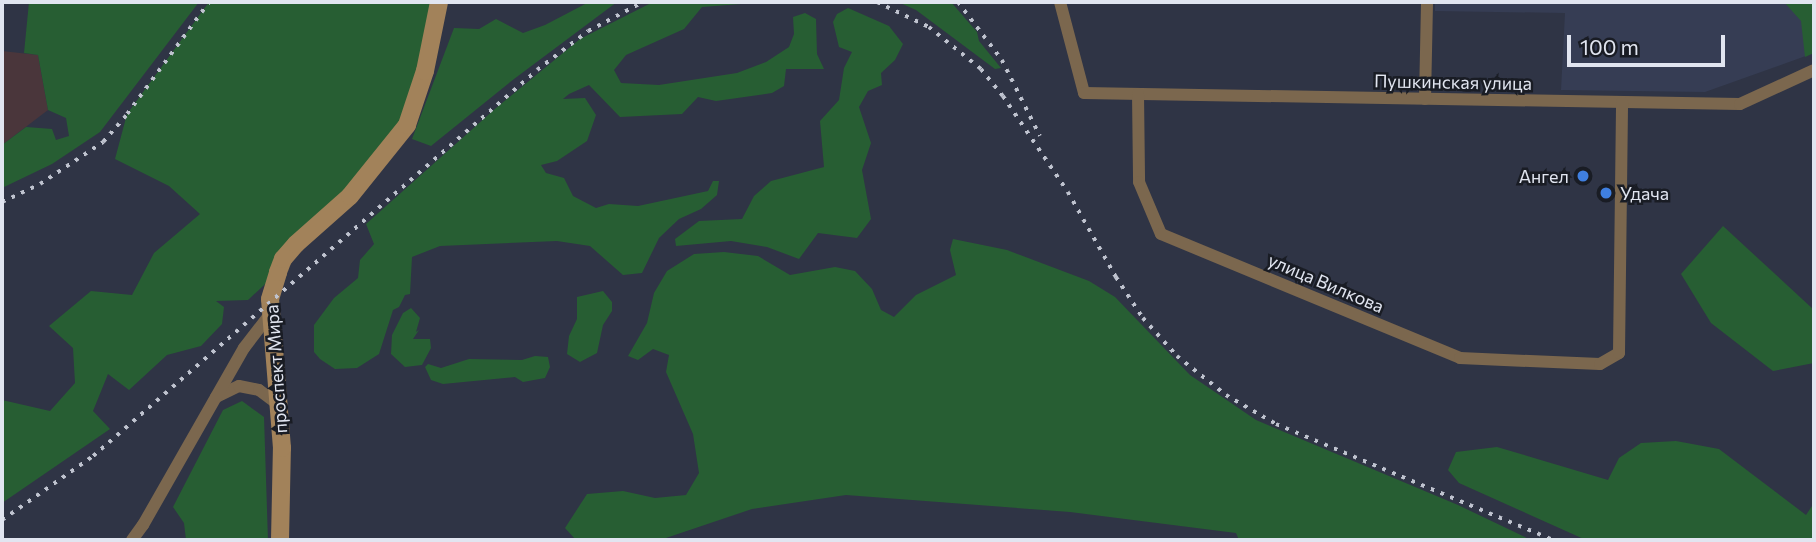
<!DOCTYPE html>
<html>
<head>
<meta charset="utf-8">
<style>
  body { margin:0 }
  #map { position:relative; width:1816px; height:542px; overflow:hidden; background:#2f3445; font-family:Commissioner,sans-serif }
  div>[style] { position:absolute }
  .industrial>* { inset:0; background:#4a363b }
  .built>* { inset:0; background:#363d54 }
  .green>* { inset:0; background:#275e33 }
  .minor>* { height:12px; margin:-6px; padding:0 6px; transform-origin:6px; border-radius:6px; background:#7b674e }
  .secondary>* { height:18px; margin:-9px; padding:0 9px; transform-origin:9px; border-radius:9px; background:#a2825a }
  .rail>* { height:3.5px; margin-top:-1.75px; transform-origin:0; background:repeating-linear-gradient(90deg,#bfc3cf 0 3.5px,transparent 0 10.5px) }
  .dots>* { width:19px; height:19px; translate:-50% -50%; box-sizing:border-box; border:4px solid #191c24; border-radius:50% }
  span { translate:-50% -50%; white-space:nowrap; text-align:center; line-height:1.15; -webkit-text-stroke:5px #191c24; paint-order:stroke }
  .street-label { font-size:18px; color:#e1e5f0 }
  .poi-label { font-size:18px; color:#e1e5f0 }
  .right { translate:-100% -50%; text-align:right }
  .left { translate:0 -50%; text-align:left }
  .frame { position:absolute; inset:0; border:4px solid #e1e5f0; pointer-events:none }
  .scale { position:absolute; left:1567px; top:35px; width:158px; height:32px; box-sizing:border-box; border:4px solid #e1e5f0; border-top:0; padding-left:9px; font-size:21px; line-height:24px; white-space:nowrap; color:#e1e5f0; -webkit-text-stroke:5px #191c24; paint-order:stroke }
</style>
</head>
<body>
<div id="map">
  <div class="industrial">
    <div style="clip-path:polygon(2px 51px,38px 55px,48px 110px,2px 145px)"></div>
  </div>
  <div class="built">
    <div style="clip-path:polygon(1435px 2px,1814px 2px,1814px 53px,1705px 92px,1561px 90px,1565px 13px,1435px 11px)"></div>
  </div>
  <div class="green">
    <div style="clip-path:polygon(29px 2px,199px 2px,100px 132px,52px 164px,2px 188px,2px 145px,26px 127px,52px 129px,56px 140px,69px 136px,66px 118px,48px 110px,38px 55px,24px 53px)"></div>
    <div style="clip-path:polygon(209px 2px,439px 2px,415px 108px,278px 272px,248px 300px,216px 301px,224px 307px,222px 324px,201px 346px,167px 355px,129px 390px,108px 374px,93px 411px,110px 429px,2px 503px,2px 400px,50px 411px,75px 383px,73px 348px,49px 326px,91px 291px,132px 295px,154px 253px,200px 214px,169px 186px,115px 159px,127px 114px)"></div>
    <div style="clip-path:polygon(589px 2px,617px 2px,514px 79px,431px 146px,412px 139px,454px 28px,479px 29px,496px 19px,523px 33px,545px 25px)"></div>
    <div style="clip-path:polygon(653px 2px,766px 2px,702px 7px,684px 29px,626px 55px,614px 70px,621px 83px,659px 85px,737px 73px,766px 62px,789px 47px,794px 34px,793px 17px,805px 13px,816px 19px,817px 54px,824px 69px,786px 69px,784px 86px,772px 93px,716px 101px,698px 97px,682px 114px,620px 117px,589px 85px,569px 94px,563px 99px,585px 98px,596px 115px,587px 141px,557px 161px,541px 165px,546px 173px,564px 178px,573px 196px,596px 208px,609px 204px,638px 206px,708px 191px,713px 181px,719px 181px,717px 195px,701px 209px,679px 219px,659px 238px,642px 273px,623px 275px,590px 246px,557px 241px,440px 246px,412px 257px,410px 294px,405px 295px,399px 307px,393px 310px,379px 354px,357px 368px,335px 369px,320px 359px,314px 352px,314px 325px,334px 298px,358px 278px,360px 260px,374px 244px,366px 224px,496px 108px,580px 39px)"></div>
    <div style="clip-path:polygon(898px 2px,951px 2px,977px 32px,979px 41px,1001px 68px,995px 69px,916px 10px)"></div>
    <div style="clip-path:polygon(1784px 2px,1814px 2px,1814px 53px,1805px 57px,1801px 21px)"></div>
    <div style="clip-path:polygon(848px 8px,889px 26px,903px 44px,895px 60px,881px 73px,882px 85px,868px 91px,859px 107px,871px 143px,862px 170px,871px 219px,857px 238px,818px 233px,799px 259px,767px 247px,731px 241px,676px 246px,675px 239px,699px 221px,742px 219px,754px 196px,771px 181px,824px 167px,820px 121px,839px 100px,844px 68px,852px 52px,839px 47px,833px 22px,837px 14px)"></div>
    <div style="clip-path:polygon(1723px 226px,1814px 310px,1814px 363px,1773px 371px,1711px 323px,1681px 274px)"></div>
    <div style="clip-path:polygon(953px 239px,1007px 250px,1089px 281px,1115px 297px,1190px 375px,1256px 420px,1458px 505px,1531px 540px,1239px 540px,1236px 533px,1070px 512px,846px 495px,752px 509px,660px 540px,576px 540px,565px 528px,587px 494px,623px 491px,655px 498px,686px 495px,699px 473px,693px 434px,666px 372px,669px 355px,653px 349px,638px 360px,628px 356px,647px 323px,654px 293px,667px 271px,694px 254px,724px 252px,758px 256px,790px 275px,835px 267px,855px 271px,872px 289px,881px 310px,894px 317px,916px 295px,956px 275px,950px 250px)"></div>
    <div style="clip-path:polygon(603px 291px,612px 302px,612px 311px,603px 325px,597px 353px,580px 362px,567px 354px,569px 336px,577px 319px,577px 297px)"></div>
    <div style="clip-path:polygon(411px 308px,420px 318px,416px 332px,419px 330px,413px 339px,430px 339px,431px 348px,422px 365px,405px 367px,391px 354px,392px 335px,403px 313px)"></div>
    <div style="clip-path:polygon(535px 356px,548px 357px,550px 367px,545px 378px,523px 382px,515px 377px,443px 384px,431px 380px,425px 367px,428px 364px,441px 368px,469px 359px,522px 360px)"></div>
    <div style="clip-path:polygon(242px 401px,264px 417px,268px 540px,186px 540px,184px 523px,173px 507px,223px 410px)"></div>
    <div style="clip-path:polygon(1676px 441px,1719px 449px,1806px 515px,1814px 503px,1814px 540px,1586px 540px,1459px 483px,1448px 470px,1456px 452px,1497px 447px,1608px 480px,1619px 458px,1641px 443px)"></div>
  </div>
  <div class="minor">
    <div style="left:1060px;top:2px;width:94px;rotate:75.2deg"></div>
    <div style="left:1084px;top:93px;width:656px;rotate:0.96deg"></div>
    <div style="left:1740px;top:104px;width:81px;rotate:-24.7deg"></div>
    <div style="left:1138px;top:94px;width:88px;rotate:89.3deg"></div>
    <div style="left:1139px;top:182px;width:56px;rotate:67.1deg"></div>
    <div style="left:1161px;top:234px;width:324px;rotate:22.5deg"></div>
    <div style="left:1460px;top:358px;width:140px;rotate:2.5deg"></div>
    <div style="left:1600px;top:364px;width:22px;rotate:-30deg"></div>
    <div style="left:1619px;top:353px;width:251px;rotate:-89.3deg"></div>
    <div style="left:1425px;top:99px;width:97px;rotate:-88.8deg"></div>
    <div style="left:216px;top:397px;width:25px;rotate:-26deg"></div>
    <div style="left:239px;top:386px;width:20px;rotate:11deg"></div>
    <div style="left:259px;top:390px;width:25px;rotate:37deg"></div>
    <div style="left:132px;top:540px;width:19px;rotate:-54deg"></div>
    <div style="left:143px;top:525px;width:204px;rotate:-60.3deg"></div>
    <div style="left:244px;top:348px;width:44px;rotate:-52.4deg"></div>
  </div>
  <div class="secondary">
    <div style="left:280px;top:540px;width:92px;rotate:-88.8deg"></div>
    <div style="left:282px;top:448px;width:149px;rotate:-94.6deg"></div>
    <div style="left:270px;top:299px;width:28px;rotate:-73deg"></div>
    <div style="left:278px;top:272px;width:14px;rotate:-69deg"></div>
    <div style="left:283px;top:259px;width:20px;rotate:-49deg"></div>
    <div style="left:296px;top:244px;width:72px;rotate:-41.6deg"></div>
    <div style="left:350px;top:196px;width:91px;rotate:-51.2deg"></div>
    <div style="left:407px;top:125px;width:57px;rotate:-71.6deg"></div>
    <div style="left:425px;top:71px;width:70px;rotate:-78.5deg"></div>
  </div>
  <div class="rail">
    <div style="left:877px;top:2px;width:58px;rotate:25.7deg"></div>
    <div style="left:929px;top:27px;width:67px;rotate:38.9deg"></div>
    <div style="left:981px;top:69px;width:35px;rotate:51deg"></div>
    <div style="left:1003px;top:96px;width:116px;rotate:55.9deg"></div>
    <div style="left:1068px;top:192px;width:98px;rotate:60.5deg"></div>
    <div style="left:1116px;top:277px;width:49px;rotate:56.6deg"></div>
    <div style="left:1143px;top:318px;width:51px;rotate:48.2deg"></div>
    <div style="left:1177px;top:356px;width:63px;rotate:38.5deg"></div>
    <div style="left:1226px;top:395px;width:58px;rotate:30.1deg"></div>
    <div style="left:1276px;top:424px;width:300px;rotate:22.7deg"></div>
    <div style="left:958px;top:2px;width:73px;rotate:52.8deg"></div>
    <div style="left:1002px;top:60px;width:85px;rotate:63.4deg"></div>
    <div style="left:2px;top:202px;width:42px;rotate:-25.3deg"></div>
    <div style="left:40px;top:184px;width:76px;rotate:-33.7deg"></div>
    <div style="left:103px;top:142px;width:37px;rotate:-49deg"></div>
    <div style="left:127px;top:114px;width:139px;rotate:-53.8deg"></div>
    <div style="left:2px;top:520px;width:111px;rotate:-35.1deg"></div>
    <div style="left:93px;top:456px;width:588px;rotate:-41deg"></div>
    <div style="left:537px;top:70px;width:64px;rotate:-37.4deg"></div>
    <div style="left:588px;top:31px;width:62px;rotate:-27.8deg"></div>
  </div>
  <div class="dots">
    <div style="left:1583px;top:176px;background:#3f7fe0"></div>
    <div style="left:1606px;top:193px;background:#3f7fe0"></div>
  </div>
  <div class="street-label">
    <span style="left:1453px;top:82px;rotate:1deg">Пушкинская улица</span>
    <span style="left:1326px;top:283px;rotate:23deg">улица Вилкова</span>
    <span style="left:276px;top:369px;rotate:-94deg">проспект Мира</span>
  </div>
  <div class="poi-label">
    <span class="right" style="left:1569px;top:176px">Ангел</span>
    <span class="left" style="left:1620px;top:193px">Удача</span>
  </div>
  <div class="frame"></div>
  <div class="scale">100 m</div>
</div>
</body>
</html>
